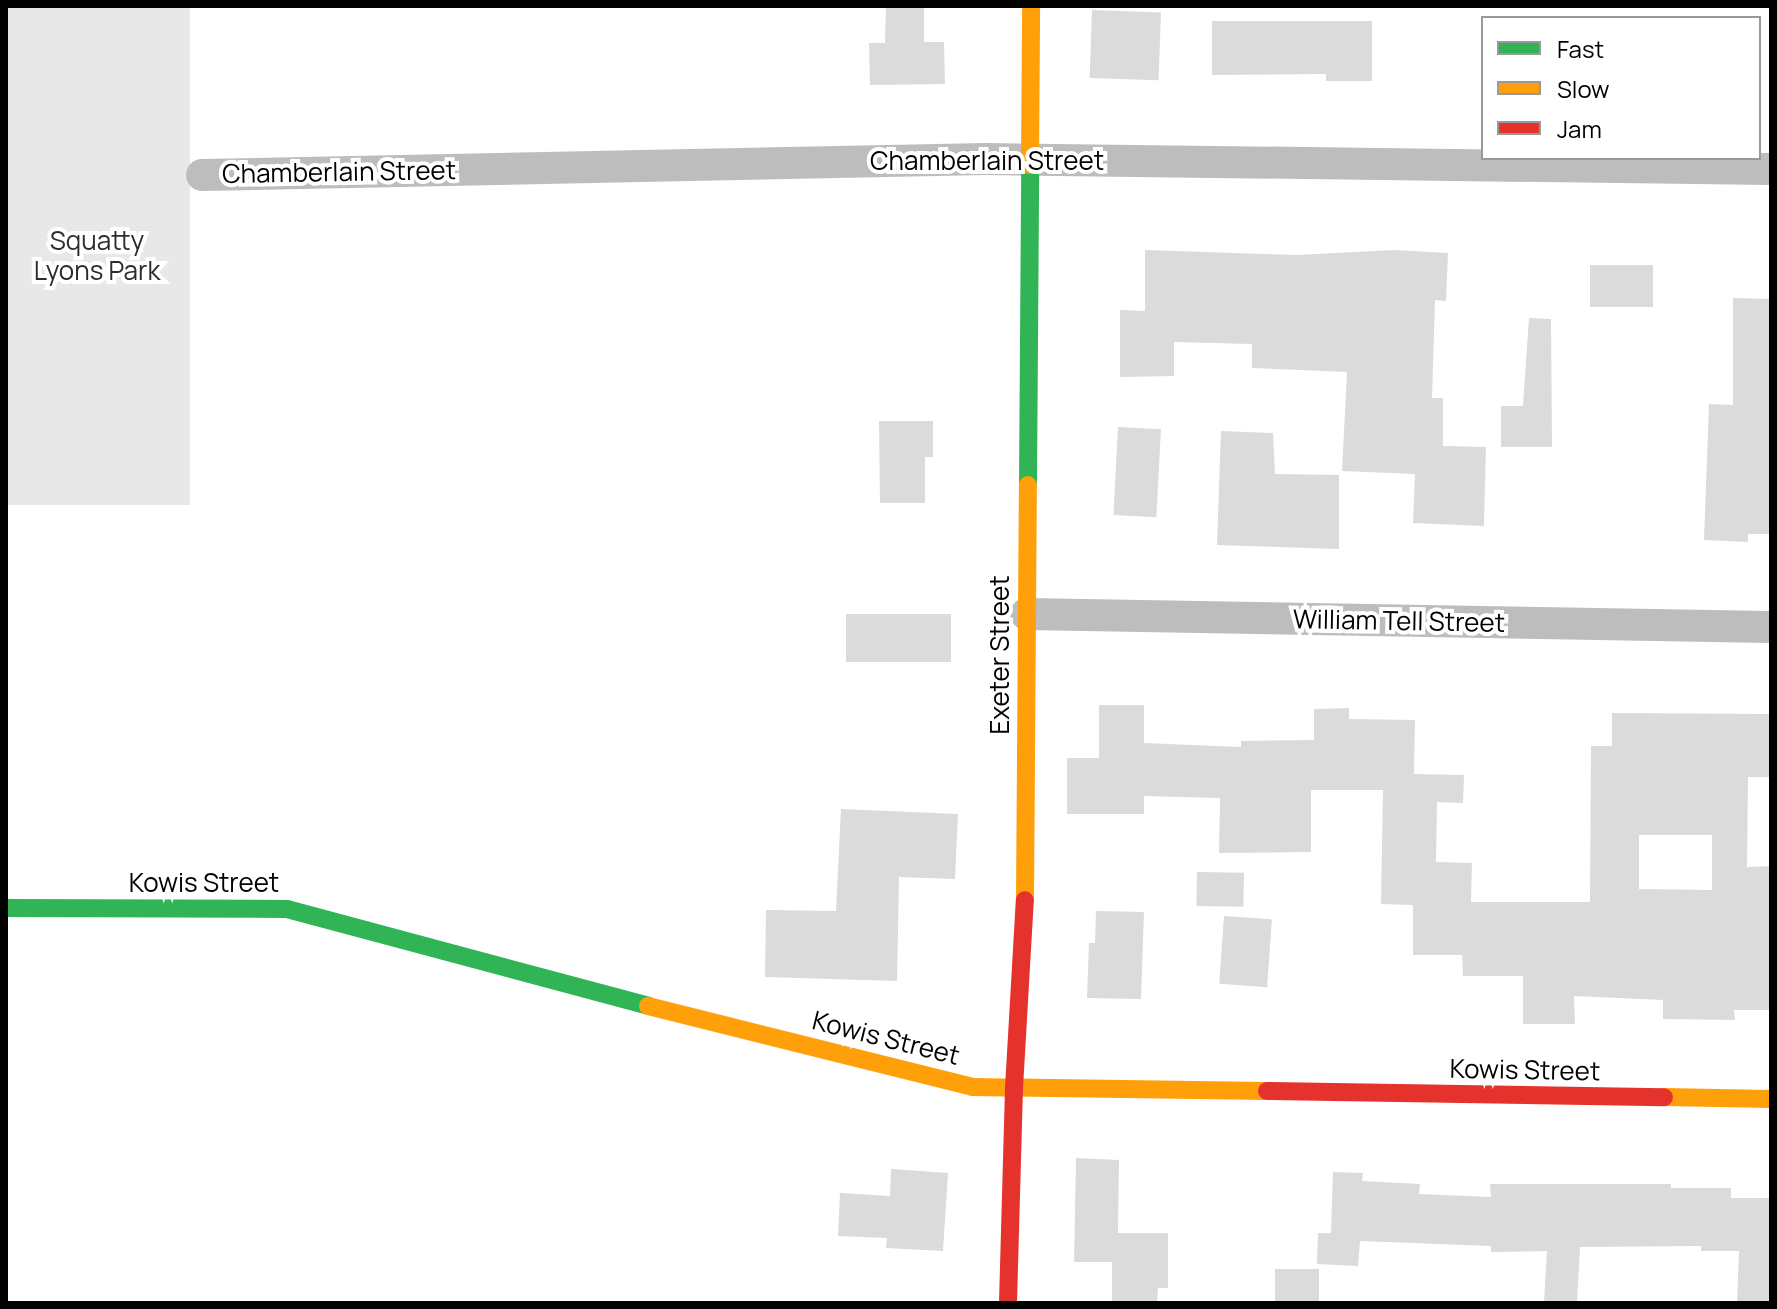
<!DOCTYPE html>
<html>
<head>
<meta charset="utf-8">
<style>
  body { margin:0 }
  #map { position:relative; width:1777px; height:1309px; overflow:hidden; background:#fff; font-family:Manrope,sans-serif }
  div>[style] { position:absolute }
  .green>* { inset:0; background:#e8e8e8; transform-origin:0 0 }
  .building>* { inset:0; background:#dbdbdb; transform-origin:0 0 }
  .street>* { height:32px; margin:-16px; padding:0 16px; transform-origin:16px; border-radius:16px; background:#bdbdbd }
  .fast>* { height:18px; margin:-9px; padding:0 9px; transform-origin:9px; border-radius:9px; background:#30b455 }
  .slow>* { height:18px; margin:-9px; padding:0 9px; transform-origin:9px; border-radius:9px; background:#ff9f0a }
  .jam>* { height:18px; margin:-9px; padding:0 9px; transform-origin:9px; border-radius:9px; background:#e5322d }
  span { translate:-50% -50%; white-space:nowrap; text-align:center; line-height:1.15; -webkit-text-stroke:8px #fff; paint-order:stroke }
  .street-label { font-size:26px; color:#000 }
  .park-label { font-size:26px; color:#2c2c2c }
  .frame { position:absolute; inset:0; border:8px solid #000; pointer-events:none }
  .legend { position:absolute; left:1481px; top:16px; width:280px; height:144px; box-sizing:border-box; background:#fff; border:2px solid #999; margin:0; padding:10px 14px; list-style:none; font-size:24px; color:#000 }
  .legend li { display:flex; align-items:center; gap:16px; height:40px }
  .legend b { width:40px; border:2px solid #999 }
</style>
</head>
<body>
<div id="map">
  <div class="green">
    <div style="left:6px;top:6px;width:184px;height:499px"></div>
  </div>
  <div class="building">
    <div style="clip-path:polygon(886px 6px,924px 6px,924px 42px,944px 42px,945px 84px,870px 85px,869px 43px,885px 43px)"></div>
    <div style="left:1092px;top:10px;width:69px;height:68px;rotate:2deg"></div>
    <div style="clip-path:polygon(1212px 21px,1372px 21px,1372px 81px,1326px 81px,1326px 74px,1212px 75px)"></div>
    <div style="clip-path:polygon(1145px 250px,1296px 255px,1395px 250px,1448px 253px,1446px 301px,1435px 300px,1432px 398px,1443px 398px,1443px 446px,1486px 447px,1484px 526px,1413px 523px,1415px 474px,1342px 471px,1347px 372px,1252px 368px,1252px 344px,1174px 342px,1174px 376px,1120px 377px,1120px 310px,1145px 311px)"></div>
    <div style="left:1653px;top:265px;width:42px;height:63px;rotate:90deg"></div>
    <div style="clip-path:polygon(1733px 298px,1771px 299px,1771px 534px,1748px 534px,1748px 542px,1704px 540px,1709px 404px,1733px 405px)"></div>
    <div style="clip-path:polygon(1529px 318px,1551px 319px,1552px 447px,1501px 447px,1501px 406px,1523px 406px)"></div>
    <div style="clip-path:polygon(879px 421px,933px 421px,933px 457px,925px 457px,925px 503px,880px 503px)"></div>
    <div style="left:1118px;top:427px;width:43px;height:88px;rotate:3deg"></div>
    <div style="clip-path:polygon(1221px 431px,1273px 433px,1275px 474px,1339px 475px,1339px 549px,1217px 545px)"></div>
    <div style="left:846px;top:614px;width:105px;height:48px"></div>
    <div style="clip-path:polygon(evenodd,1099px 705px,1144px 705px,1144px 743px,1241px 747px,1241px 741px,1314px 740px,1314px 709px,1349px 708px,1349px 719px,1415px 720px,1414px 774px,1464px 775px,1463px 803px,1437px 802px,1436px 862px,1472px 863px,1471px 902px,1590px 902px,1591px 746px,1612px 746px,1612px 713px,1771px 714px,1771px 777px,1748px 777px,1747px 867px,1771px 866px,1771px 1010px,1734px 1010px,1735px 1020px,1663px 1019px,1663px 1000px,1574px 996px,1575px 1024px,1523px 1024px,1523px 976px,1463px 976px,1462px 955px,1413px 955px,1413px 905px,1381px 904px,1383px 790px,1311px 790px,1311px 852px,1219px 853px,1220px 798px,1144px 796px,1144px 814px,1067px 814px,1067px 758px,1099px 758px,1099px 705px,1639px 835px,1712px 835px,1712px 890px,1639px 889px,1639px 835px)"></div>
    <div style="clip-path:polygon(841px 809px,958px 814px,955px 879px,899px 877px,897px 981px,765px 977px,766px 910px,836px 911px)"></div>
    <div style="left:1197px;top:872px;width:47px;height:34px;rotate:1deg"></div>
    <div style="clip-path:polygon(1096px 911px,1144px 912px,1141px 999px,1087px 998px,1089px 943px,1095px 943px)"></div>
    <div style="left:1224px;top:916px;width:48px;height:68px;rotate:4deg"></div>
    <div style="clip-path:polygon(1076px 1158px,1119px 1160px,1118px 1233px,1168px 1233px,1168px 1288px,1158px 1288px,1157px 1303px,1112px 1303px,1112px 1262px,1074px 1262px)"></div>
    <div style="clip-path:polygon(891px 1169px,948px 1173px,943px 1251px,886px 1248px,887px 1238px,838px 1236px,840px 1193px,890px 1196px)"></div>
    <div style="clip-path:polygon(1333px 1172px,1363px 1173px,1362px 1181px,1420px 1184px,1419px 1194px,1491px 1197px,1490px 1184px,1671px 1184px,1671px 1188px,1731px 1188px,1731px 1198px,1769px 1198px,1771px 1303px,1737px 1303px,1739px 1251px,1701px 1251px,1701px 1246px,1580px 1247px,1577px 1303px,1544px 1303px,1547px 1251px,1491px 1252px,1491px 1246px,1360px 1241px,1358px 1266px,1317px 1264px,1318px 1233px,1331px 1233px)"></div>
    <div style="left:1319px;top:1269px;width:34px;height:44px;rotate:90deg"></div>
  </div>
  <div class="street">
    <div style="left:202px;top:175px;width:784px;rotate:-1.17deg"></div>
    <div style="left:986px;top:159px;width:785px;rotate:0.73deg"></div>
    <div style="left:1026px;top:614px;width:745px;rotate:1deg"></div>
  </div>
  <div class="fast">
    <div style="left:1028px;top:485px;width:320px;rotate:-89.6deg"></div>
    <div style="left:6px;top:908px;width:281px;rotate:0.2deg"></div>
    <div style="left:287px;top:909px;width:374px;rotate:15deg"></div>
  </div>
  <div class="slow">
    <div style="left:1030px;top:165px;width:159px;rotate:-89.6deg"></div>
    <div style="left:1025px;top:900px;width:415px;rotate:-89.6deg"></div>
    <div style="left:648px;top:1006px;width:334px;rotate:14deg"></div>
    <div style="left:972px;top:1087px;width:295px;rotate:0.8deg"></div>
    <div style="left:1664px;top:1097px;width:107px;rotate:1.1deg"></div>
  </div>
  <div class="jam">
    <div style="left:1267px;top:1091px;width:397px;rotate:0.9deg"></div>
    <div style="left:1008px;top:1303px;width:215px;rotate:-88.4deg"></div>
    <div style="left:1014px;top:1088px;width:188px;rotate:-86.7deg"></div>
  </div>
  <div class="street-label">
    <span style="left:987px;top:161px">Chamberlain Street</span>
    <span style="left:339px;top:172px;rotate:-1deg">Chamberlain Street</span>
    <span style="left:1399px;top:621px;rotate:1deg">William Tell Street</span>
    <span style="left:1000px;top:655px;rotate:-90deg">Exeter Street</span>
    <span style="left:204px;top:883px">Kowis Street</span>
    <span style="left:886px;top:1038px;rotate:14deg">Kowis Street</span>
    <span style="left:1525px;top:1070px;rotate:1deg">Kowis Street</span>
  </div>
  <div class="park-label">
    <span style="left:97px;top:256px">Squatty<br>Lyons Park</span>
  </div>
  <div class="frame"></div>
  <ul class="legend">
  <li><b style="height:10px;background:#30b455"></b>Fast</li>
  <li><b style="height:10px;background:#ff9f0a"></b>Slow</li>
  <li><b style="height:10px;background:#e5322d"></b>Jam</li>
  </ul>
</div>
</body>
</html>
